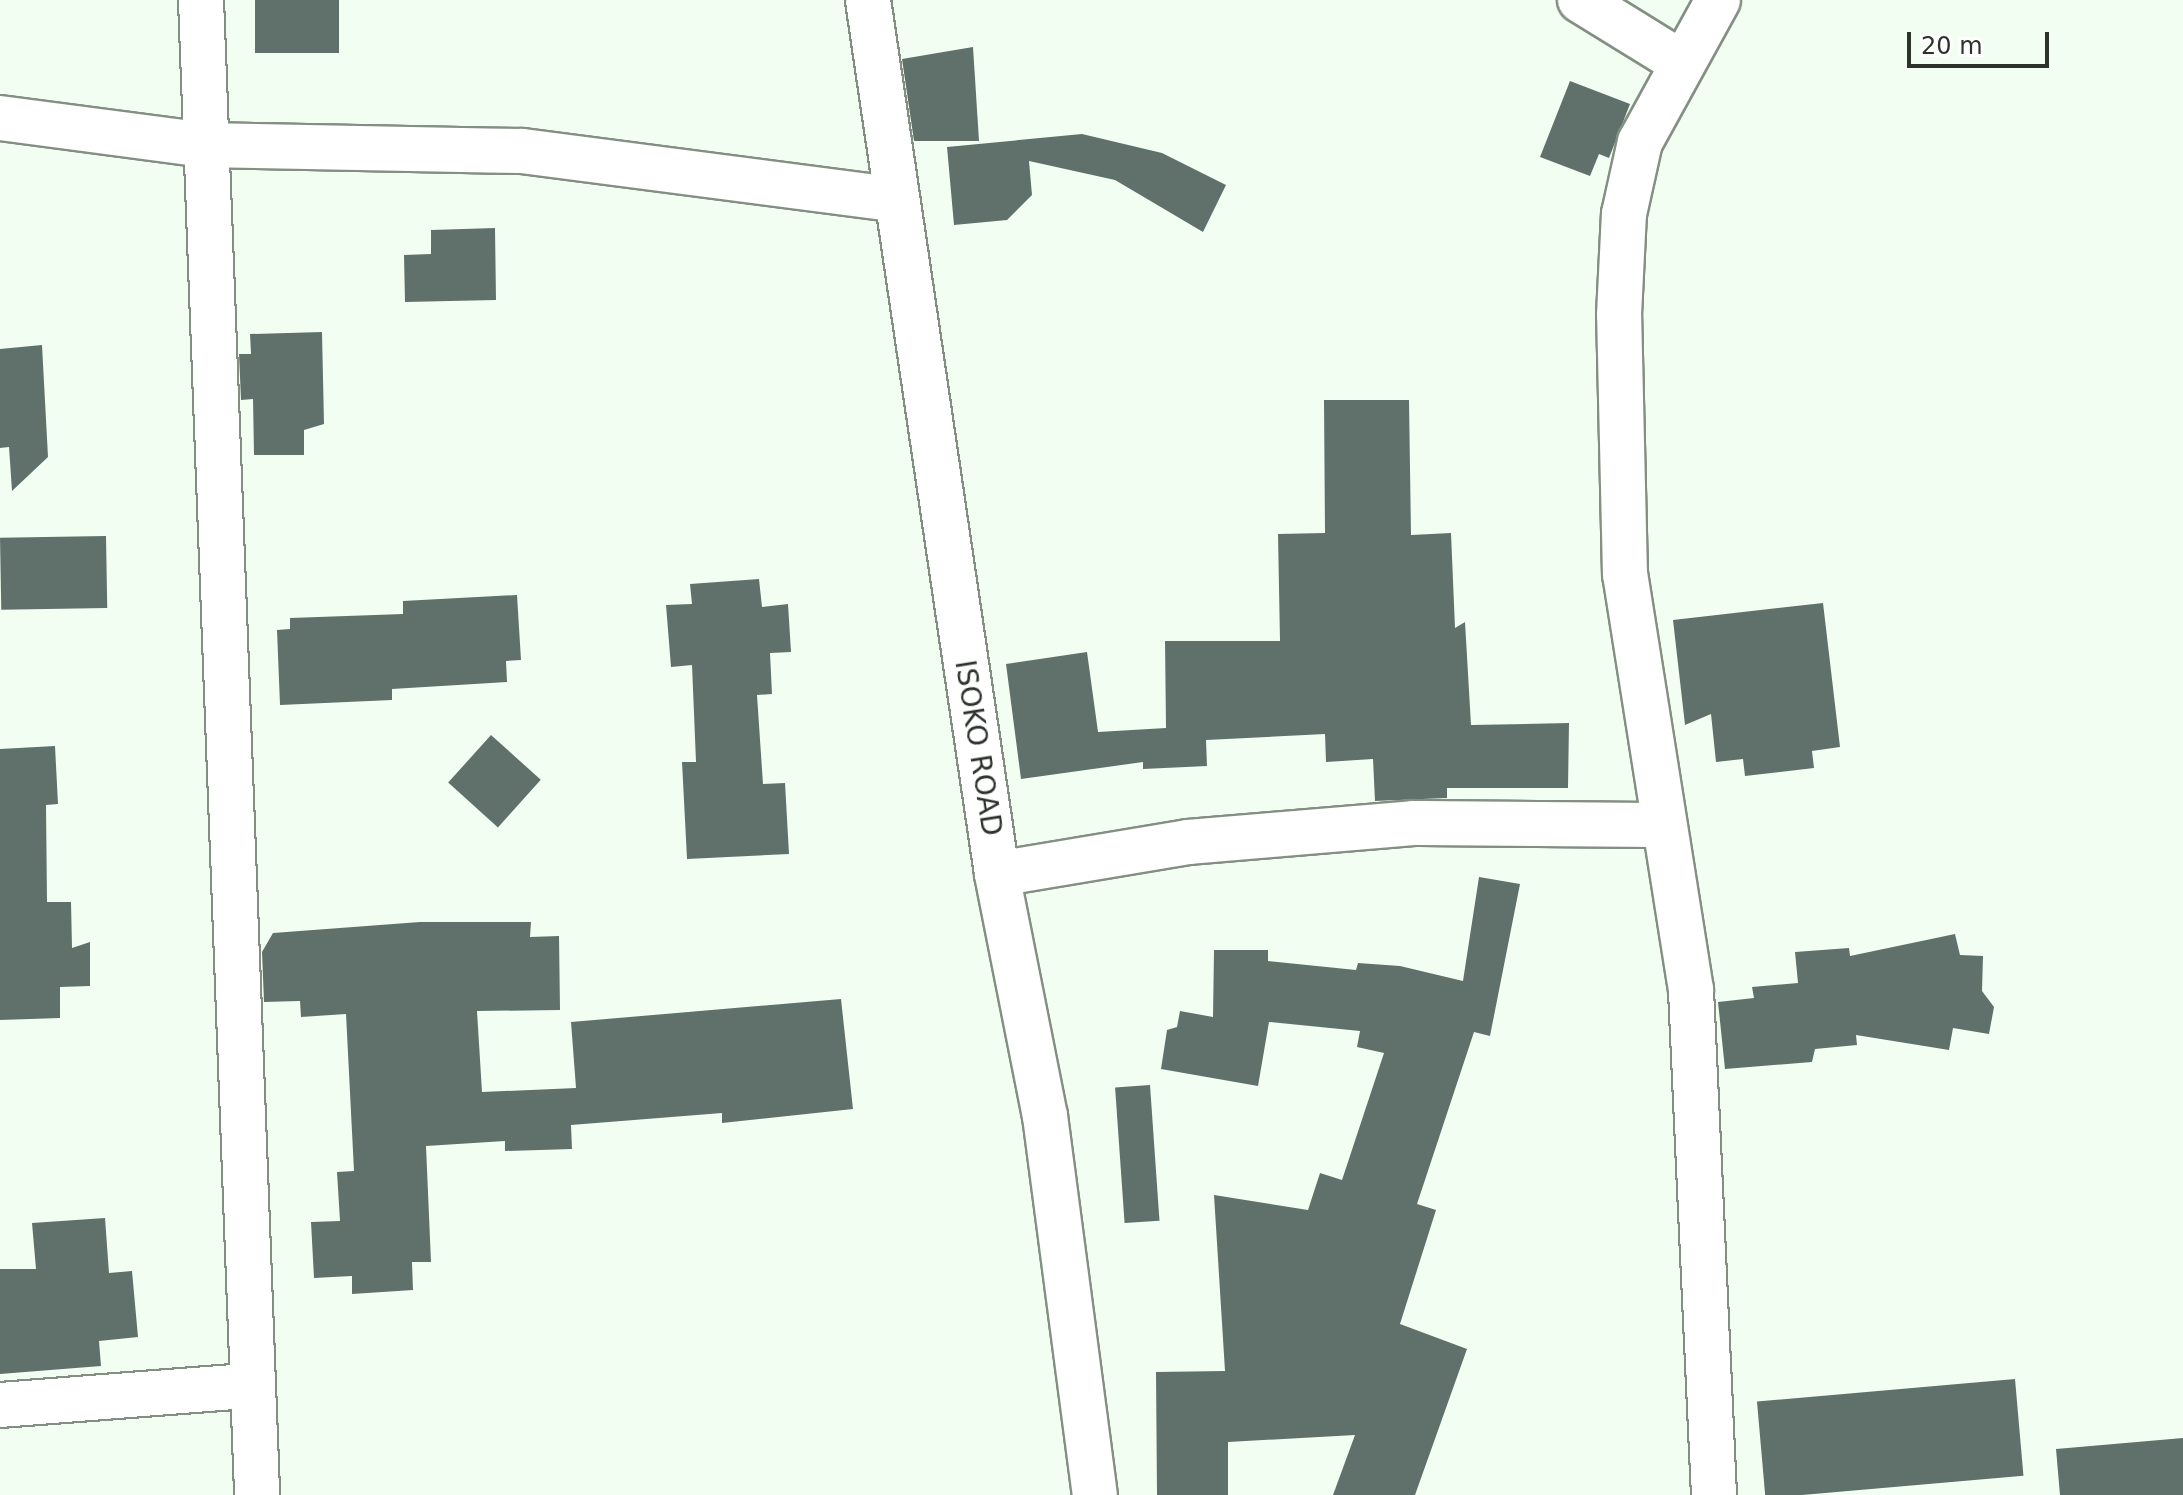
<!DOCTYPE html>
<html>
<head>
<meta charset="utf-8">
<style>
  body { margin:0 }
  #map { position:relative; width:2183px; height:1495px; overflow:hidden; background:#f2fef1; font-family:"DejaVu Sans",sans-serif }
  div>[style] { position:absolute }
  .building>* { inset:0; background:#60716c; transform-origin:0 0 }
  .roads { filter:drop-shadow(2px 0 #848f83) drop-shadow(-2px 0 #848f83) drop-shadow(0 2px #848f83) drop-shadow(0 -2px #848f83) }
  .minor>* { height:44px; margin:-22px; padding:0 22px; transform-origin:22px; border-radius:22px; background:#fff }
  span { translate:-50% -50%; white-space:nowrap; text-align:center; line-height:1.15; -webkit-text-stroke:8px #fff; paint-order:stroke }
  .street-label { font-size:28px; color:#2d322d }
  .scale { position:absolute; left:1907px; top:32px; width:142px; height:36px; box-sizing:border-box; border:4px solid #2d322d; border-top:0; padding-left:10px; font-size:24px; line-height:28px; white-space:nowrap; color:#2d322d; -webkit-text-stroke:6px #fff; paint-order:stroke }
</style>
</head>
<body>
<div id="map">
  <div class="building">
    <div style="left:255px;top:0;width:84px;height:53px"></div>
    <div style="clip-path:polygon(973px 47px,979px 141px,914px 141px,902px 59px)"></div>
    <div style="clip-path:polygon(1570px 81px,1630px 104px,1609px 158px,1599px 154px,1590px 176px,1540px 157px)"></div>
    <div style="clip-path:polygon(1082px 134px,1162px 153px,1226px 185px,1203px 232px,1115px 180px,1029px 161px,1032px 195px,1007px 220px,954px 225px,947px 147px)"></div>
    <div style="clip-path:polygon(495px 228px,496px 300px,405px 302px,404px 255px,431px 254px,431px 230px)"></div>
    <div style="clip-path:polygon(322px 332px,324px 424px,304px 430px,304px 455px,254px 455px,253px 399px,241px 400px,239px 354px,251px 354px,250px 334px)"></div>
    <div style="clip-path:polygon(42px 345px,48px 457px,12px 491px,9px 447px,0 448px,0 349px)"></div>
    <div style="clip-path:polygon(1324px 400px,1409px 400px,1411px 535px,1451px 533px,1455px 628px,1465px 622px,1471px 725px,1569px 723px,1568px 788px,1447px 788px,1447px 798px,1375px 801px,1373px 759px,1326px 762px,1325px 734px,1206px 740px,1207px 766px,1143px 769px,1143px 762px,1021px 779px,1006px 664px,1087px 652px,1098px 732px,1166px 728px,1165px 641px,1280px 641px,1278px 534px,1325px 533px)"></div>
    <div style="left:106px;top:536px;width:72px;height:106px;rotate:89deg"></div>
    <div style="clip-path:polygon(759px 579px,762px 607px,788px 604px,791px 652px,770px 653px,772px 694px,757px 695px,763px 784px,785px 783px,789px 854px,687px 859px,682px 762px,696px 762px,692px 665px,671px 667px,666px 605px,692px 604px,690px 584px)"></div>
    <div style="clip-path:polygon(517px 595px,521px 660px,506px 661px,507px 682px,392px 689px,392px 700px,280px 705px,277px 630px,290px 629px,290px 618px,403px 614px,403px 601px)"></div>
    <div style="clip-path:polygon(1823px 603px,1840px 747px,1812px 751px,1814px 768px,1745px 776px,1743px 759px,1716px 762px,1711px 714px,1685px 725px,1673px 620px)"></div>
    <div style="left:491px;top:735px;width:67px;height:64px;rotate:42deg"></div>
    <div style="clip-path:polygon(55px 746px,58px 804px,46px 805px,47px 902px,71px 902px,72px 948px,90px 942px,90px 986px,60px 987px,60px 1018px,0 1020px,0 749px)"></div>
    <div style="clip-path:polygon(1479px 877px,1520px 884px,1490px 1036px,1474px 1032px,1417px 1204px,1436px 1210px,1400px 1324px,1467px 1349px,1415px 1495px,1333px 1495px,1355px 1435px,1228px 1442px,1228px 1495px,1157px 1495px,1156px 1372px,1225px 1371px,1214px 1195px,1308px 1210px,1320px 1173px,1342px 1180px,1384px 1053px,1357px 1047px,1360px 1031px,1269px 1022px,1258px 1086px,1161px 1069px,1167px 1030px,1177px 1027px,1180px 1011px,1213px 1017px,1214px 950px,1268px 950px,1268px 961px,1356px 970px,1358px 963px,1400px 966px,1463px 981px)"></div>
    <div style="clip-path:polygon(420px 922px,531px 922px,530px 937px,559px 936px,560px 1010px,477px 1011px,482px 1092px,576px 1088px,571px 1022px,841px 999px,853px 1109px,722px 1123px,722px 1113px,571px 1125px,572px 1149px,505px 1151px,505px 1141px,426px 1146px,431px 1262px,412px 1262px,413px 1290px,352px 1294px,352px 1276px,314px 1278px,311px 1222px,340px 1221px,337px 1172px,354px 1171px,346px 1014px,301px 1017px,300px 1001px,264px 1002px,262px 952px,273px 933px)"></div>
    <div style="clip-path:polygon(1955px 934px,1960px 955px,1983px 956px,1982px 991px,1994px 1007px,1989px 1034px,1953px 1028px,1949px 1050px,1856px 1035px,1857px 1045px,1815px 1049px,1812px 1062px,1725px 1069px,1718px 1002px,1754px 998px,1752px 987px,1798px 983px,1795px 952px,1849px 948px,1850px 956px)"></div>
    <div style="left:1150px;top:1085px;width:136px;height:35px;rotate:86deg"></div>
    <div style="clip-path:polygon(105px 1218px,109px 1273px,132px 1271px,138px 1337px,99px 1341px,101px 1366px,0 1374px,0 1269px,36px 1269px,32px 1223px)"></div>
    <div style="left:2015px;top:1379px;width:97px;height:259px;rotate:85deg"></div>
    <div style="clip-path:polygon(2183px 1438px,2183px 1495px,2060px 1495px,2056px 1449px)"></div>
  </div>
  <div class="roads">
    <div class="minor">
      <div style="left:201px;top:0;width:1496px;rotate:87.85deg"></div>
      <div style="left:868px;top:0;width:883px;rotate:81.6deg"></div>
      <div style="left:997px;top:874px;width:247px;rotate:78.8deg"></div>
      <div style="left:1045px;top:1116px;width:382px;rotate:82.5deg"></div>
      <div style="left:1580px;top:0;width:120px;rotate:31.7deg"></div>
      <div style="left:0;top:118px;width:206px;rotate:7.5deg"></div>
      <div style="left:204px;top:145px;width:318px;rotate:1.1deg"></div>
      <div style="left:522px;top:151px;width:374px;rotate:7.4deg"></div>
      <div style="left:997px;top:874px;width:194px;rotate:-9.5deg"></div>
      <div style="left:1188px;top:842px;width:226px;rotate:-4.8deg"></div>
      <div style="left:1413px;top:823px;width:249px;rotate:0.5deg"></div>
      <div style="left:0;top:1405px;width:249px;rotate:-4.4deg"></div>
      <div style="left:1714px;top:1495px;width:506px;rotate:-92.61deg"></div>
      <div style="left:1691px;top:990px;width:420px;rotate:-99deg"></div>
      <div style="left:1625px;top:575px;width:260px;rotate:-91.3deg"></div>
      <div style="left:1619px;top:315px;width:101px;rotate:-87.2deg"></div>
      <div style="left:1624px;top:214px;width:74px;rotate:-77.5deg"></div>
      <div style="left:1640px;top:142px;width:162px;rotate:-61.2deg"></div>
    </div>
  </div>
  <div class="street-label">
    <span style="left:978px;top:748px;rotate:81deg">ISOKO ROAD</span>
  </div>
  <div class="scale">20 m</div>
</div>
</body>
</html>
